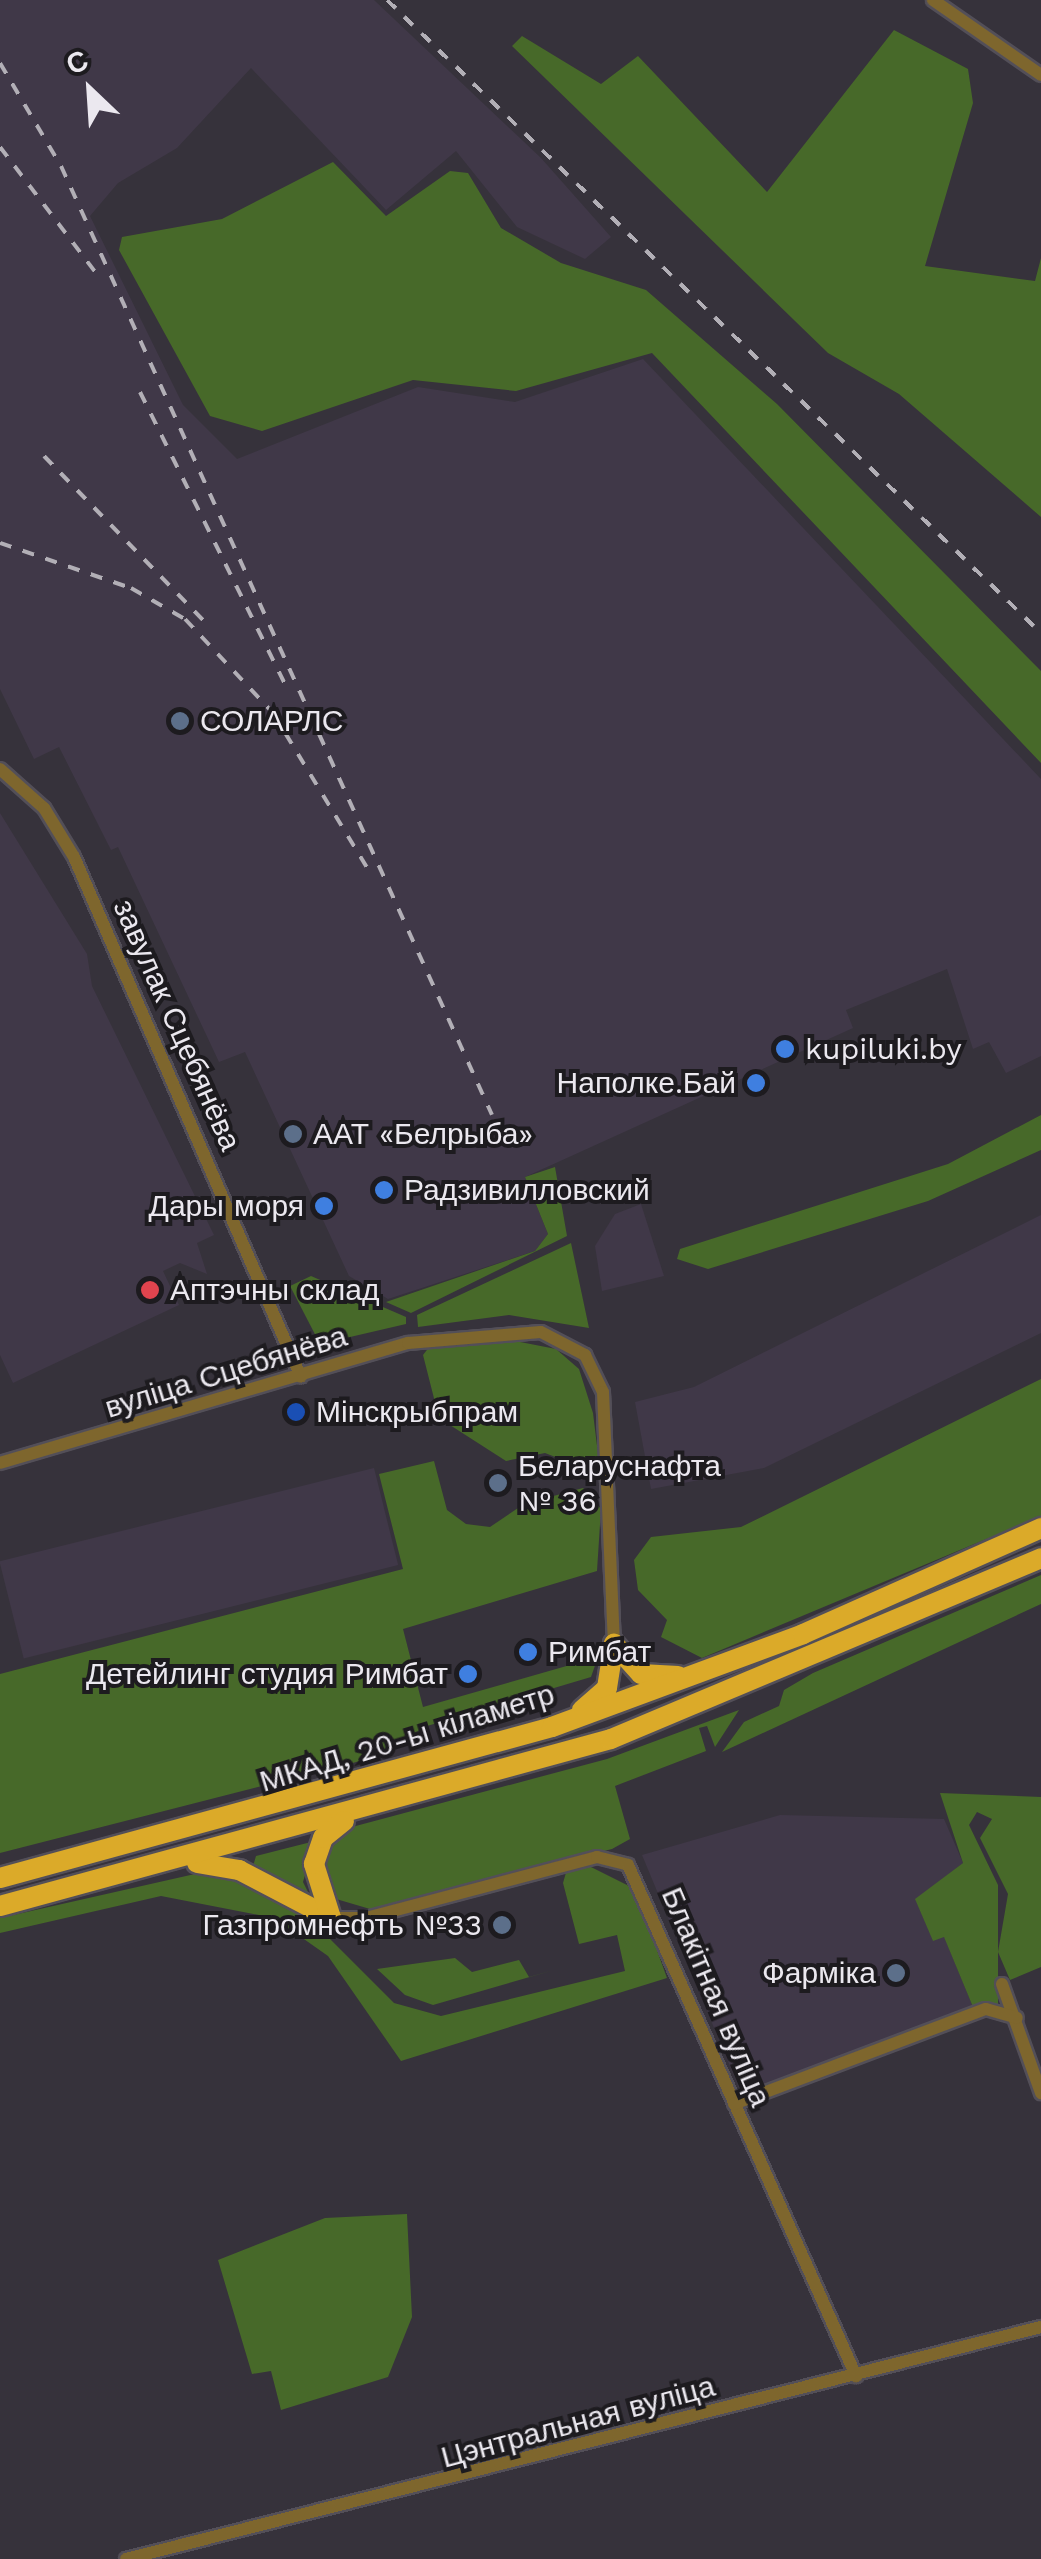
<!DOCTYPE html>
<html>
<head>
<meta charset="utf-8">
<style>
  body { margin:0 }
  #map { position:relative; width:1041px; height:2559px; overflow:hidden; background:#36323b; font-family:"Work Sans",sans-serif }
  div>[style] { position:absolute }
  .industrial>* { inset:0; background:#403848; transform-origin:0 0 }
  .green>* { inset:0; background:#476929 }
  .roads { filter:drop-shadow(2px 0 #534f58) drop-shadow(-2px 0 #534f58) drop-shadow(0 2px #534f58) drop-shadow(0 -2px #534f58) }
  .minor>* { height:12px; margin:-6px; padding:0 6px; transform-origin:6px; border-radius:6px; background:#7e662d }
  .highway>* { height:20px; margin:-10px; padding:0 10px; transform-origin:10px; border-radius:10px; background:#dbaa29 }
  .rail>* { height:4px; margin-top:-2px; transform-origin:0; background:repeating-linear-gradient(90deg,#b2afb6 0 12px,transparent 0 24px) }
  .dots>* { width:28px; height:28px; translate:-50% -50%; box-sizing:border-box; border:5px solid #1d1b1f; border-radius:50% }
  span { translate:-50% -50%; white-space:nowrap; text-align:center; line-height:1.15; -webkit-text-stroke:8px #1d1b1f; paint-order:stroke }
  .poi-label { font-size:30px; color:#ebe8ef }
  .left { translate:0 -50%; text-align:left }
  .right { translate:-100% -50%; text-align:right }
  .street-label { font-size:30px; color:#ebe8ef }
  .north { position:absolute; left:40px; top:40px; width:100px; height:100px; -webkit-text-stroke:8px #1d1b1f; paint-order:stroke; rotate:335deg; font-size:28px; font-weight:700; line-height:40px; text-align:center; color:#ebe8ef }
  .north::after { content:''; display:block; margin:auto; width:35px; height:45px; background:#ebe8ef; clip-path:polygon(50% 0,100% 100%,50% 72%,0 100%) }
</style>
</head>
<body>
<div id="map">
  <div class="industrial">
    <div style="clip-path:polygon(0 0,374px 0,541px 158px,611px 237px,585px 259px,517px 227px,456px 151px,386px 210px,251px 68px,177px 148px,118px 183px,90px 216px,183px 405px,237px 459px,418px 387px,515px 402px,643px 359px,1041px 779px,1041px 1056px,1006px 1073px,989px 1042px,973px 1049px,947px 969px,846px 1010px,853px 1028px,525px 1177px,548px 1234px,535px 1251px,388px 1299px,349px 1276px,245px 1052px,219px 1062px,118px 847px,111px 850px,59px 747px,34px 759px,0 689px)"></div>
    <div style="clip-path:polygon(0 813px,87px 954px,92px 986px,214px 1235px,197px 1243px,207px 1274px,180px 1263px,163px 1271px,179px 1305px,13px 1383px,0 1355px)"></div>
    <div style="clip-path:polygon(641px 1204px,664px 1276px,602px 1291px,595px 1246px,615px 1214px)"></div>
    <div style="clip-path:polygon(1041px 1215px,1041px 1333px,764px 1468px,651px 1489px,635px 1402px,694px 1387px)"></div>
    <div style="left:374px;top:1468px;width:100px;height:386px;rotate:76deg"></div>
    <div style="clip-path:polygon(780px 1815px,944px 1819px,963px 1863px,916px 1900px,933px 1940px,944px 1936px,974px 2009px,742px 2095px,642px 1855px)"></div>
  </div>
  <div class="green">
    <div style="clip-path:polygon(894px 30px,968px 69px,973px 103px,925px 266px,1035px 281px,1041px 258px,1041px 517px,899px 394px,828px 353px,512px 46px,522px 36px,601px 84px,638px 56px,767px 192px)"></div>
    <div style="clip-path:polygon(333px 162px,386px 216px,450px 171px,468px 173px,501px 228px,561px 263px,646px 290px,777px 404px,1041px 671px,1041px 763px,652px 353px,516px 391px,413px 380px,262px 431px,210px 416px,119px 250px,122px 237px,222px 219px)"></div>
    <div style="clip-path:polygon(1041px 1115px,1041px 1150px,928px 1201px,708px 1269px,677px 1259px,680px 1249px,948px 1164px)"></div>
    <div style="clip-path:polygon(555px 1167px,567px 1236px,411px 1313px,386px 1302px,535px 1251px,548px 1234px,525px 1177px)"></div>
    <div style="clip-path:polygon(571px 1243px,589px 1328px,509px 1315px,418px 1327px,417px 1315px)"></div>
    <div style="clip-path:polygon(311px 1276px,406px 1317px,406px 1324px,320px 1344px,290px 1286px)"></div>
    <div style="clip-path:polygon(510px 1340px,556px 1349px,579px 1369px,593px 1413px,599px 1462px,591px 1471px,545px 1453px,506px 1461px,439px 1418px,423px 1355px,430px 1346px)"></div>
    <div style="clip-path:polygon(1041px 1379px,1041px 1516px,702px 1658px,661px 1637px,667px 1620px,638px 1590px,634px 1560px,651px 1537px,741px 1527px)"></div>
    <div style="clip-path:polygon(434px 1461px,447px 1510px,466px 1524px,490px 1527px,524px 1504px,583px 1488px,601px 1509px,597px 1571px,403px 1629px,423px 1707px,598px 1657px,591px 1677px,427px 1726px,368px 1759px,0 1853px,0 1674px,403px 1569px,379px 1474px)"></div>
    <div style="clip-path:polygon(1041px 1575px,1041px 1604px,722px 1752px,744px 1722px,779px 1706px,784px 1690px,813px 1673px)"></div>
    <div style="clip-path:polygon(739px 1710px,715px 1747px,707px 1726px,699px 1728px,706px 1751px,615px 1786px,630px 1839px,612px 1849px,370px 1909px,326px 1896px,322px 1855px,337px 1831px,607px 1759px)"></div>
    <div style="clip-path:polygon(940px 1793px,1041px 1797px,1041px 1967px,1010px 1980px,998px 1952px,1008px 1894px,980px 1838px,992px 1819px,977px 1812px,969px 1825px,998px 1885px,998px 2004px,973px 2007px,944px 1937px,933px 1941px,915px 1899px,963px 1863px)"></div>
    <div style="clip-path:polygon(315px 1841px,303px 1882px,316px 1908px,251px 1873px,256px 1856px)"></div>
    <div style="clip-path:polygon(585px 1864px,635px 1889px,667px 1978px,401px 2061px,328px 1956px,274px 1918px,161px 1896px,0 1933px,0 1918px,217px 1869px,307px 1916px,394px 2003px,441px 2016px,625px 1971px,617px 1935px,579px 1944px,563px 1883px,567px 1869px)"></div>
    <div style="clip-path:polygon(455px 1958px,472px 1972px,519px 1960px,529px 1977px,554px 1970px,433px 2005px,405px 1995px,377px 1969px)"></div>
    <div style="clip-path:polygon(407px 2214px,412px 2317px,388px 2377px,281px 2410px,271px 2371px,252px 2374px,218px 2260px,325px 2218px)"></div>
  </div>
  <div class="roads">
    <div class="minor">
      <div style="left:933px;top:0;width:131px;rotate:34.8deg"></div>
      <div style="left:0;top:769px;width:59px;rotate:41.6deg"></div>
      <div style="left:44px;top:808px;width:57px;rotate:58.5deg"></div>
      <div style="left:74px;top:857px;width:567px;rotate:66.42deg"></div>
      <div style="left:0;top:1463px;width:425px;rotate:-16.4deg"></div>
      <div style="left:408px;top:1343px;width:133px;rotate:-4.7deg"></div>
      <div style="left:541px;top:1332px;width:50px;rotate:27.6deg"></div>
      <div style="left:585px;top:1355px;width:41px;rotate:64.1deg"></div>
      <div style="left:603px;top:1392px;width:252px;rotate:87.5deg"></div>
      <div style="left:331px;top:1918px;width:35px"></div>
      <div style="left:366px;top:1918px;width:239px;rotate:-14.8deg"></div>
      <div style="left:597px;top:1857px;width:32px;rotate:14deg"></div>
      <div style="left:628px;top:1865px;width:560px;rotate:65.95deg"></div>
      <div style="left:1002px;top:1984px;width:116px;rotate:70.3deg"></div>
      <div style="left:734px;top:2104px;width:269px;rotate:-20.7deg"></div>
      <div style="left:986px;top:2009px;width:32px;rotate:16deg"></div>
      <div style="left:126px;top:2559px;width:944px;rotate:-14.23deg"></div>
    </div>
    <div class="highway">
      <div style="left:614px;top:1644px;width:40px;rotate:48deg"></div>
      <div style="left:641px;top:1674px;width:37px;rotate:3deg"></div>
      <div style="left:582px;top:1710px;width:33px;rotate:-41deg"></div>
      <div style="left:607px;top:1688px;width:45px;rotate:-81deg"></div>
      <div style="left:197px;top:1863px;width:43px;rotate:9.5deg"></div>
      <div style="left:239px;top:1870px;width:104px;rotate:27.6deg"></div>
      <div style="left:0;top:1878px;width:572px;rotate:-15.3deg"></div>
      <div style="left:552px;top:1727px;width:268px;rotate:-20.3deg"></div>
      <div style="left:803px;top:1634px;width:261px;rotate:-24deg"></div>
      <div style="left:0;top:1906px;width:633px;rotate:-15.29deg"></div>
      <div style="left:611px;top:1739px;width:467px;rotate:-22.8deg"></div>
      <div style="left:331px;top:1918px;width:57px;rotate:-107.5deg"></div>
      <div style="left:314px;top:1864px;width:28px;rotate:-71deg"></div>
      <div style="left:323px;top:1838px;width:27px;rotate:-39deg"></div>
    </div>
  </div>
  <div class="rail">
    <div style="left:387px;top:0;width:910px;rotate:44.07deg"></div>
    <div style="left:0;top:63px;width:120px;rotate:59.4deg"></div>
    <div style="left:61px;top:166px;width:1042px;rotate:65.57deg"></div>
    <div style="left:0;top:147px;width:163px;rotate:52.7deg"></div>
    <div style="left:140px;top:392px;width:328px;rotate:63.6deg"></div>
    <div style="left:44px;top:456px;width:230px;rotate:45.9deg"></div>
    <div style="left:0;top:543px;width:139px;rotate:19deg"></div>
    <div style="left:131px;top:588px;width:62px;rotate:29.9deg"></div>
    <div style="left:185px;top:619px;width:129px;rotate:46.9deg"></div>
    <div style="left:273px;top:713px;width:185px;rotate:58.7deg"></div>
  </div>
  <div class="dots">
    <div style="left:180px;top:721px;background:#5c6f8a"></div>
    <div style="left:785px;top:1049px;background:#3f7fe0"></div>
    <div style="left:756px;top:1083px;background:#3f7fe0"></div>
    <div style="left:293px;top:1134px;background:#5c6f8a"></div>
    <div style="left:384px;top:1190px;background:#3f7fe0"></div>
    <div style="left:324px;top:1206px;background:#3f7fe0"></div>
    <div style="left:150px;top:1290px;background:#e0444e"></div>
    <div style="left:296px;top:1412px;background:#1a4fb4"></div>
    <div style="left:498px;top:1483px;background:#5c6f8a"></div>
    <div style="left:528px;top:1652px;background:#3f7fe0"></div>
    <div style="left:468px;top:1674px;background:#3f7fe0"></div>
    <div style="left:502px;top:1925px;background:#5c6f8a"></div>
    <div style="left:896px;top:1973px;background:#5c6f8a"></div>
  </div>
  <div class="poi-label">
    <span class="left" style="left:200px;top:721px">СОЛАРЛС</span>
    <span class="left" style="left:805px;top:1049px">kupiluki.by</span>
    <span class="right" style="left:736px;top:1083px">Наполке.Бай</span>
    <span class="left" style="left:313px;top:1134px">ААТ «Белрыба»</span>
    <span class="left" style="left:404px;top:1190px">Радзивилловский</span>
    <span class="right" style="left:304px;top:1206px">Дары моря</span>
    <span class="left" style="left:170px;top:1290px">Аптэчны склад</span>
    <span class="left" style="left:316px;top:1412px">Мінскрыбпрам</span>
    <span class="left" style="left:518px;top:1483px">Беларуснафта<br>№ 36</span>
    <span class="left" style="left:548px;top:1652px">Римбат</span>
    <span class="right" style="left:448px;top:1674px">Детейлинг студия Римбат</span>
    <span class="right" style="left:482px;top:1925px">Газпромнефть №33</span>
    <span class="right" style="left:876px;top:1973px">Фарміка</span>
  </div>
  <div class="street-label">
    <span style="left:177px;top:1025px;rotate:66deg">завулак Сцебянёва</span>
    <span style="left:226px;top:1372px;rotate:-17deg">вуліца Сцебянёва</span>
    <span style="left:407px;top:1738px;rotate:-17deg">МКАД, 20-ы кіламетр</span>
    <span style="left:716px;top:1997px;rotate:67deg">Блакітная вуліца</span>
    <span style="left:578px;top:2422px;rotate:-15deg">Цэнтральная вуліца</span>
  </div>
  <div class="north">С</div>
</div>
</body>
</html>
